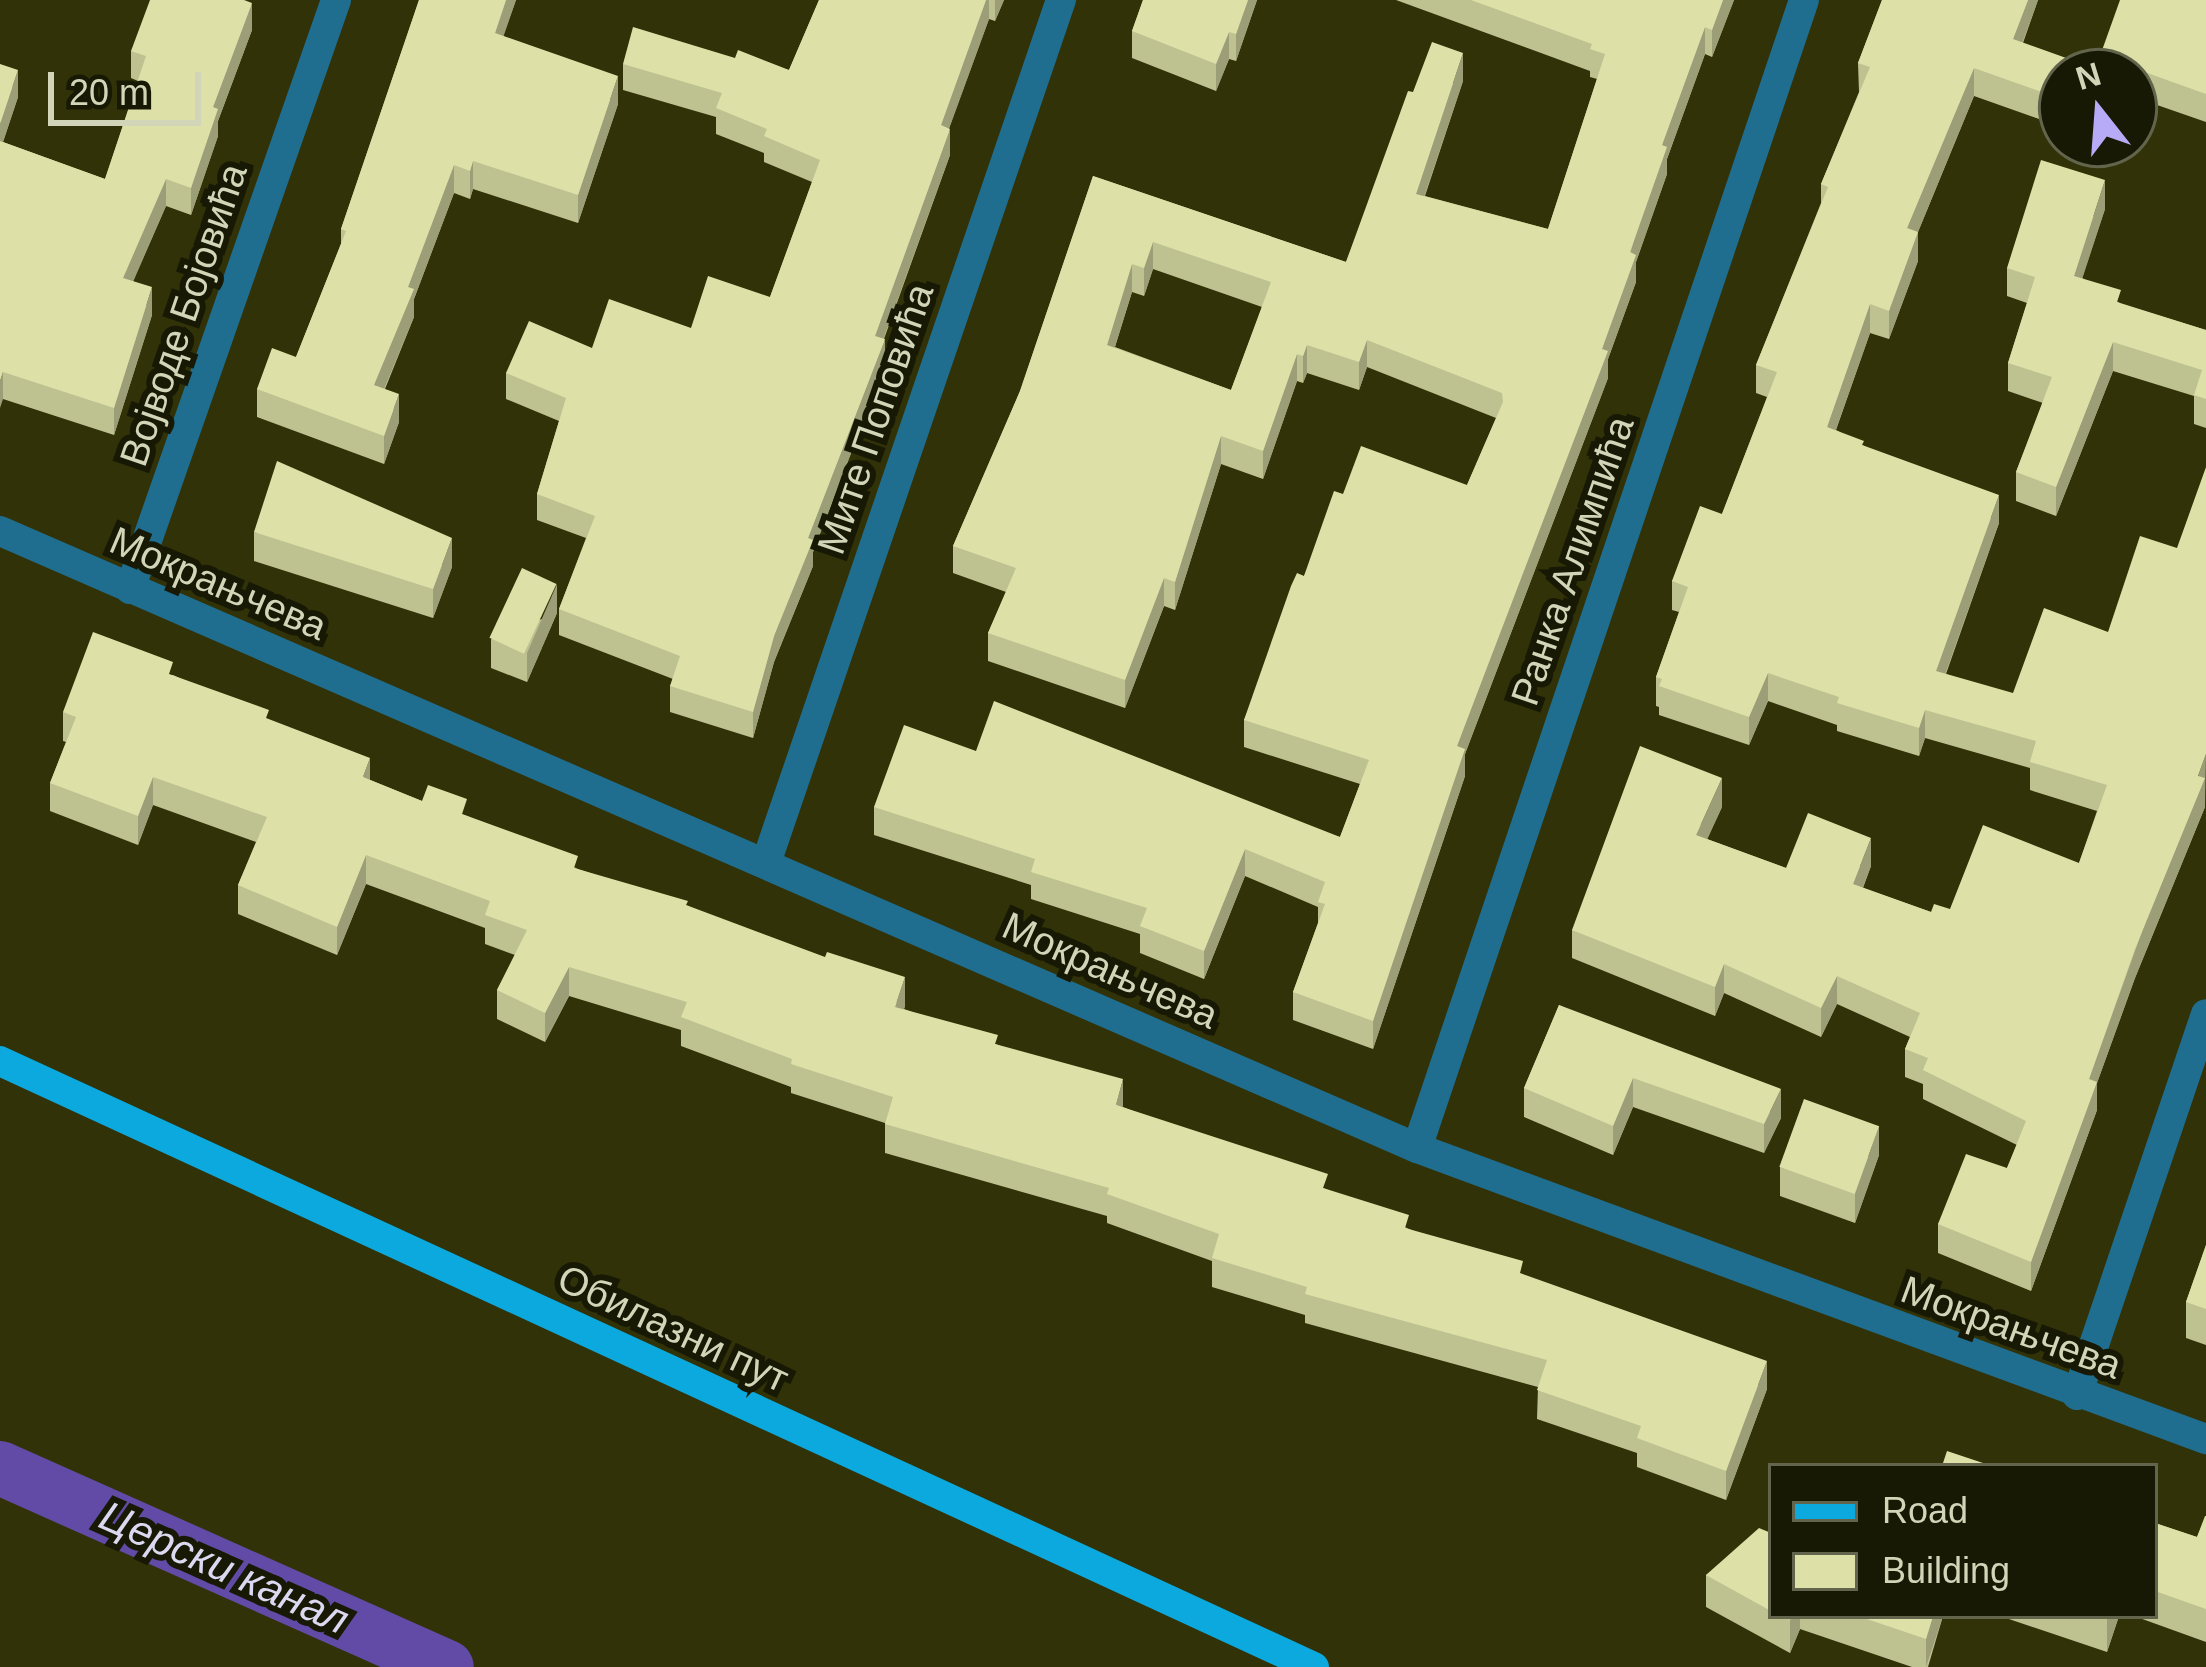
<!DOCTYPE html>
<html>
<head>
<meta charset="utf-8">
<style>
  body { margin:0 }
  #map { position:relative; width:2206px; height:1667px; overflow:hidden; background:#313208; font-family:Helvetica,sans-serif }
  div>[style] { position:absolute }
  .canal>* { height:54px; margin:-27px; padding:0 27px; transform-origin:27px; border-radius:27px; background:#614ba7 }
  .minor>* { height:30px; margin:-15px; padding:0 15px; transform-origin:15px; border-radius:15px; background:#1f6e90 }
  .major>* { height:30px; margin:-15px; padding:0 15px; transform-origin:15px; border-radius:15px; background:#0ca9df }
  .wall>* { inset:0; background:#bec290 }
  .shaded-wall>* { inset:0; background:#9b9e76 }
  .building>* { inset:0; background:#dde1a8; transform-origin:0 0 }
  span { translate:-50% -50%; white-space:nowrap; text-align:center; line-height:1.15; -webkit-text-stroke:12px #181904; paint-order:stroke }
  .street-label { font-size:39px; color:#d3d5b9 }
  .water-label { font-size:42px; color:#dbd8f1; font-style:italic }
  .legend { position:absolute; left:1768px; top:1463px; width:390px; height:156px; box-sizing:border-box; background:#181904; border:3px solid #63644c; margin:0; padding:15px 21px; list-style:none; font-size:36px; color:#d3d5b9 }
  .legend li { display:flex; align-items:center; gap:24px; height:60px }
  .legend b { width:60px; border:3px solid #63644c }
  .north { position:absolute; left:2038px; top:48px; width:120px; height:120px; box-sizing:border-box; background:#181904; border:3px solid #63644c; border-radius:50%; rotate:343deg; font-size:33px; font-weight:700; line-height:48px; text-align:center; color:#d3d5b9 }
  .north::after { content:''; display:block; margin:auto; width:42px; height:54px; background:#b7abf7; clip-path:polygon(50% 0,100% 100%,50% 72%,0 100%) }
  .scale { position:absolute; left:48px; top:72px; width:153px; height:54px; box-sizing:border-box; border:6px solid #d3d5b9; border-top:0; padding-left:15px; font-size:36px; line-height:42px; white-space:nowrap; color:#d3d5b9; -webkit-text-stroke:9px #181904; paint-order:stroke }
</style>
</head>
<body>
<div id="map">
  <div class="canal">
    <div style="left:0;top:1468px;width:489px;rotate:24deg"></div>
  </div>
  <div class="minor">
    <div style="left:0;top:531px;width:1546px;rotate:23.53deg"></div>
    <div style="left:1417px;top:1148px;width:841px;rotate:20.25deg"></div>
    <div style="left:130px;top:589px;width:624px;rotate:-70.72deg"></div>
    <div style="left:766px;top:863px;width:912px;rotate:-71.13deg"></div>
    <div style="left:1417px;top:1148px;width:1211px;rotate:-71.37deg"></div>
    <div style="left:2077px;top:1395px;width:402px;rotate:-71.3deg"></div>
  </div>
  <div class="major">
    <div style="left:0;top:1061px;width:1447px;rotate:24.76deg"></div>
  </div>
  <div class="wall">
    <div style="clip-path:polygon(419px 0,516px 0,503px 36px,618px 104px,578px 223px,473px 189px,470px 199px,454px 193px,414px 299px,414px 317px,385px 389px,399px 422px,384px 464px,257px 417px,257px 389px,296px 357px,341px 244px,341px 229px)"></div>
    <div style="clip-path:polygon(819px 0,1004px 0,995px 21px,989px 19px,949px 128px,950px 155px,884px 339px,885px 365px,813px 552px,813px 566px,774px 662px,753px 738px,670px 712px,670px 686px,673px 679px,559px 635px,559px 609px,586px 538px,537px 520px,537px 494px,559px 421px,506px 399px,506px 373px,592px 348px,691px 328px,770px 297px,812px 182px,764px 162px,764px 153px,716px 134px,716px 117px,623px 90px,623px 64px,735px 58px,789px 70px)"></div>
    <div style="clip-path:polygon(1143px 0,1257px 0,1236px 61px,1229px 59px,1216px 91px,1132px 58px,1132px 31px)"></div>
    <div style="clip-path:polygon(evenodd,1396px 0,1734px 0,1712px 57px,1705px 54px,1667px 159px,1667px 174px,1636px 262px,1636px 282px,1608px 359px,1608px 378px,1465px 754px,1465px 776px,1373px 1049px,1293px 1020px,1293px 992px,1318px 923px,1318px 907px,1245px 876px,1204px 979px,1140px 953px,1140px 934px,1031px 899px,1031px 885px,874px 835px,874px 807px,976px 751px,1340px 837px,1360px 784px,1244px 747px,1244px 720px,1304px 576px,1343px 494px,1467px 485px,1496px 418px,1367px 367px,1359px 390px,1307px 373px,1303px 383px,1297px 381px,1263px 479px,1221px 464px,1175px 610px,1164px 606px,1125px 708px,988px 661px,988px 633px,1006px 592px,953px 573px,953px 546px,1020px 391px,1093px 176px,1346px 262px,1413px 92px,1463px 81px,1425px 196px,1548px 229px,1597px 79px,1590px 77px,1590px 71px,1396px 0,1153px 269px,1262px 307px,1231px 390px,1115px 347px,1132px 292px,1144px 296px,1153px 269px)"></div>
    <div style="clip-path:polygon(1882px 0,2038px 0,2023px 43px,2069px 72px,2056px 125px,1974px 96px,1918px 232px,1918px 261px,1889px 339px,1870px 333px,1836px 430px,1999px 523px,1946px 674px,2205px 785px,2205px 807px,2135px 978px,2097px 1083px,2097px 1110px,2031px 1291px,1938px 1253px,1938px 1224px,2007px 1168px,2017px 1145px,1923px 1099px,1923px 1084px,1905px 1077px,1905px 1049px,1910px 1037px,1837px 1004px,1821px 1037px,1724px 993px,1715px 1016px,1572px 958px,1572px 930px,1722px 807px,1707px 839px,1786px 868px,1871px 866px,1863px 888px,1931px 912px,1950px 909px,2079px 863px,2097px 811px,2030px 790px,2030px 768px,1925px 738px,1919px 756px,1837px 731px,1837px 725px,1768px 701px,1749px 745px,1659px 715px,1659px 707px,1656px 706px,1656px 677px,1679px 612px,1672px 610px,1672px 581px,1722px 514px,1767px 397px,1756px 393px,1756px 365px,1821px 203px,1821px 184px,1859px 92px,1858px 63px)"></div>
    <div style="clip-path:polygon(2206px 0,2206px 122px,2134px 97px,2134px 72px,2100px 72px,2100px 56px)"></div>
    <div style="clip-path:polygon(251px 3px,252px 30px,218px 121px,218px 136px,191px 215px,166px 206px,133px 281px,152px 315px,114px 435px,3px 399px,0 64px,18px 97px,3px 142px,105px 179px,138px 81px,131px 78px,131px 51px)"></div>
    <div style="clip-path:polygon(2105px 209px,2082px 278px,2121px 304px,2206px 330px,2206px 428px,2194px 424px,2194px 396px,2113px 371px,2056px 516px,2016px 501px,2016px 472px,2043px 403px,2008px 391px,2008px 363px,2027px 303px,2007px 296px,2007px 268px)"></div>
    <div style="clip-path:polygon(254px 532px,452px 567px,433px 618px,254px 561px)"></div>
    <div style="clip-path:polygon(557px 613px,527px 682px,491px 668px,491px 639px)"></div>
    <div style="clip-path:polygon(173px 675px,269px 720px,370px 780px,422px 801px,467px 816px,578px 869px,688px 906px,905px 1006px,904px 1009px,998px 1045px,1123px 1107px,1328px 1190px,1409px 1229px,1523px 1275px,1767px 1389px,1726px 1500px,1637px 1467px,1637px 1453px,1537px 1419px,1538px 1387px,1305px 1323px,1305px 1315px,1212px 1287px,1212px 1261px,1107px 1223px,1107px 1216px,885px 1153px,885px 1123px,791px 1093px,791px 1087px,681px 1046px,681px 1030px,569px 996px,545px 1042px,497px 1019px,497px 990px,515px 955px,485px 944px,485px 928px,366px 884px,337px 955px,238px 914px,238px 885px,256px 842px,153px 805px,138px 845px,50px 811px,50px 783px,66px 742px,63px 741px,63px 712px)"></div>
    <div style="clip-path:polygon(1559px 1005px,1781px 1118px,1764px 1153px,1633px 1107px,1613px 1155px,1524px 1117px,1524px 1088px)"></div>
    <div style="clip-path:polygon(1879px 1155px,1855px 1223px,1780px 1196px,1780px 1167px)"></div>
    <div style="clip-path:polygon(2206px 1245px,2206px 1345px,2186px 1338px,2186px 1302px)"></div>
    <div style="clip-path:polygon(2206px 1516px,2206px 1642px,2134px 1616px,2155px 1616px,2155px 1523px,2197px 1537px)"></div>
    <div style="clip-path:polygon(1771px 1533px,1771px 1616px,1943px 1616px,1928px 1667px,1912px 1667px,1800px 1629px,1790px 1653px,1706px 1607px,1706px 1575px)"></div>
    <div style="clip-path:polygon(2000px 1616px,2119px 1616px,2107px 1652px)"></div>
  </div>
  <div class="shaded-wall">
    <div style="clip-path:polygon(506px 0,516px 0,495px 61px,495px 33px)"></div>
    <div style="clip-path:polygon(986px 0,989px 0,989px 19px,941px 151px,941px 125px)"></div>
    <div style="clip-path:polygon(995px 0,1004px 0,995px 21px)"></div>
    <div style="clip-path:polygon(1248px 0,1257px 0,1236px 61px,1236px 34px)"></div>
    <div style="clip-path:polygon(1723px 0,1734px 0,1712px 57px,1712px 30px)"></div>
    <div style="clip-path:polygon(2028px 0,2038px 0,2013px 68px,2013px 39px)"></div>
    <div style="clip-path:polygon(252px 3px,252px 30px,218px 121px,218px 136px,191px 215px,191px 188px,213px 107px)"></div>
    <div style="clip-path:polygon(1705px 27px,1705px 54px,1667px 159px,1667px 174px,1636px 262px,1636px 282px,1608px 359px,1608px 378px,1465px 754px,1465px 776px,1373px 1049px,1373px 1021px,1457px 746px,1602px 349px,1662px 145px)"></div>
    <div style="clip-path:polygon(1229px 32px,1229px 59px,1216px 91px,1216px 64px)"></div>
    <div style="clip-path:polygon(1463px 53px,1463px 81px,1416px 221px,1416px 194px)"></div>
    <div style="clip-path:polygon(1974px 68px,1974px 96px,1918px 232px,1918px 261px,1889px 339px,1889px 311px,1907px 228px)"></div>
    <div style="clip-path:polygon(18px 70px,18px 97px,0 151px,0 124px)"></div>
    <div style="clip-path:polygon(618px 76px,618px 104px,578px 223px,578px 195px)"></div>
    <div style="clip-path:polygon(2062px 80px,2062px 109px,2056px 125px,2056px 97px)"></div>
    <div style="clip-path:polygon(950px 129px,950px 155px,875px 362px,875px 336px)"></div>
    <div style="clip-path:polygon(473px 161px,473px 189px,470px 199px,470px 171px)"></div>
    <div style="clip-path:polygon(454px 165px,454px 193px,414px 299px,414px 317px,374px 413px,374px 385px,408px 287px)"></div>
    <div style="clip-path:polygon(166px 179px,166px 206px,123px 305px,123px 278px)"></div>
    <div style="clip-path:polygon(2105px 180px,2105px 209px,2074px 304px,2074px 276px)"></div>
    <div style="clip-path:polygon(1153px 242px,1153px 269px,1144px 296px,1144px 268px)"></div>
    <div style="clip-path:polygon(1132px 264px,1132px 292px,1107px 372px,1107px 345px)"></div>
    <div style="clip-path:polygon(152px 287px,152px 315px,114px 435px,114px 408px)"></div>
    <div style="clip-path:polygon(1870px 304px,1870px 333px,1827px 455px,1827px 427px)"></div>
    <div style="clip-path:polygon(885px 339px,885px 365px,813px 552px,813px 566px,774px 662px,753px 738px,753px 712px,774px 636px,808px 538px)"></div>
    <div style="clip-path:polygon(1367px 340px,1367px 367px,1359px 390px,1359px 362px)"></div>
    <div style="clip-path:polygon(2113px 342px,2113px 371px,2056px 516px,2056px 487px)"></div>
    <div style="clip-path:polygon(1307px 345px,1307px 373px,1303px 383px,1303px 356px)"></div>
    <div style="clip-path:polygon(1297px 354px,1297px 381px,1263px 479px,1263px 451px)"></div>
    <div style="clip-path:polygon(3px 372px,3px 399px,0 408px,0 381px)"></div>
    <div style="clip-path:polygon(399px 394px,399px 422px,384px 464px,384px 436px)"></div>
    <div style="clip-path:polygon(1221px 436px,1221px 464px,1175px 610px,1175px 582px)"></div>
    <div style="clip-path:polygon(1999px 495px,1999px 523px,1936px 700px,1936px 671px)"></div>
    <div style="clip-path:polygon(452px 538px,452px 567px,433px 618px,433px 589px)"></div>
    <div style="clip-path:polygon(1164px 578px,1164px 606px,1125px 708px,1125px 680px)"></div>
    <div style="clip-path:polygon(557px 584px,557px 613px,527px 682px,527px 653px)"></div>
    <div style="clip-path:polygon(1768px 673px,1768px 701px,1749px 745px,1749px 717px)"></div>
    <div style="clip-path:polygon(1925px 710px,1925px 738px,1919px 756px,1919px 728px)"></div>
    <div style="clip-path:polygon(2206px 754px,2205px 807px,2135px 978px,2097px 1083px,2097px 1110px,2031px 1291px,2031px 1262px,2089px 1079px)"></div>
    <div style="clip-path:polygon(370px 758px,370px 787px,363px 777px)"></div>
    <div style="clip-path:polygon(153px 777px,153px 805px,138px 845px,138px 816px)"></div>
    <div style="clip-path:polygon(1722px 778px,1722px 807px,1696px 864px,1696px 835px)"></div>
    <div style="clip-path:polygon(1871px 838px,1871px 866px,1853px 913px,1853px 884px)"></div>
    <div style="clip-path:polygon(1245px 849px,1245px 876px,1204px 979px,1204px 951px)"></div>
    <div style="clip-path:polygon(366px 855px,366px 884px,337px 955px,337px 927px)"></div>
    <div style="clip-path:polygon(1724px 964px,1724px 993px,1715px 1016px,1715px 987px)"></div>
    <div style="clip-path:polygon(569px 967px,569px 996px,545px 1042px,545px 1013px)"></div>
    <div style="clip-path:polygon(1837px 976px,1837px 1004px,1821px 1037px,1821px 1008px)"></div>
    <div style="clip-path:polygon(905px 977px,905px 1006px,895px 1036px,895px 1007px)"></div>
    <div style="clip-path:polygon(1633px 1078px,1633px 1107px,1613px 1155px,1613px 1126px)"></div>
    <div style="clip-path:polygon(1123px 1079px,1123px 1107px,1116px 1105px)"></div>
    <div style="clip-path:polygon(1781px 1089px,1781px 1118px,1764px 1153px,1764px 1124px)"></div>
    <div style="clip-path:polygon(1879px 1126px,1879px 1155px,1855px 1223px,1855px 1194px)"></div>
    <div style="clip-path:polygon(1767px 1361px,1767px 1389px,1726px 1500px,1726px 1471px)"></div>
    <div style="clip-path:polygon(1792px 1616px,1800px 1616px,1800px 1629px,1790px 1653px,1790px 1621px)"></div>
    <div style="clip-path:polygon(1933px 1616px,1943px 1616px,1926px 1667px,1926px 1639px)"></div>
    <div style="clip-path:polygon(2108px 1616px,2119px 1616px,2107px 1652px,2107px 1619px)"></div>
  </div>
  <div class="building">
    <div style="clip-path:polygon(150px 0,244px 0,252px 3px,213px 107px,218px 109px,191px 188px,166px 179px,123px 278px,152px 287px,114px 408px,3px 372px,0 381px,0 141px,105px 179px,146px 56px,131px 51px)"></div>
    <div style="clip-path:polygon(419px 0,506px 0,495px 33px,618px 76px,578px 195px,473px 161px,470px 171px,454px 165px,408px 287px,414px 289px,374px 385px,399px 394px,384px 436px,257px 389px,272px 348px,296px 357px,346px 231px,341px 229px)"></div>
    <div style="clip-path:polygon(819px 0,986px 0,941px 125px,950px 129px,875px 336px,885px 339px,808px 538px,813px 540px,774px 636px,753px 712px,670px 686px,680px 656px,559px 609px,595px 516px,537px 494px,566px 398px,506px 373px,529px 321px,592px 348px,609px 299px,691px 328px,708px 276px,770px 297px,820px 160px,764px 136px,767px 129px,716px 108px,722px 93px,623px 64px,633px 27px,735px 58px,738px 50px,789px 70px)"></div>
    <div style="clip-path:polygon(1143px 0,1248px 0,1236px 34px,1229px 32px,1216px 64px,1132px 31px)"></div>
    <div style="clip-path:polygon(evenodd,1471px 0,1723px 0,1712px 30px,1705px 27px,1662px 145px,1667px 147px,1630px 252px,1636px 255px,1602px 349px,1608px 351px,1457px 746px,1465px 749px,1373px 1021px,1293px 992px,1325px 904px,1318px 902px,1325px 882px,1245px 849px,1204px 951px,1140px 926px,1147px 908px,1031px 872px,1035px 859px,874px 807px,904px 725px,976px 751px,994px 701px,1340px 837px,1369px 760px,1244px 720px,1291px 586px,1297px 573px,1304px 576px,1334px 491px,1343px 494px,1361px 446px,1467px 485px,1503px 402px,1502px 393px,1367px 340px,1359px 362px,1307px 345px,1303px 356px,1297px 354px,1263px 451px,1221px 436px,1175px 582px,1164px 578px,1125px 680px,988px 633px,1016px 568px,953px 546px,1020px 391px,1093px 176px,1346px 262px,1408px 91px,1413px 92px,1432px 42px,1463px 53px,1416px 194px,1548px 229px,1605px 54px,1590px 49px,1592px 44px,1471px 0,1153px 242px,1271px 282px,1231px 390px,1107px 345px,1132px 264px,1144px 268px,1153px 242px)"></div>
    <div style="clip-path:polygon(1882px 0,2028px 0,2013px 39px,2069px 59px,2065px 72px,2062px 72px,2062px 80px,2056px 97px,1974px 68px,1907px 228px,1918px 232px,1889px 311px,1870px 304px,1827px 427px,1864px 441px,1862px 445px,1999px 495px,1936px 671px,2013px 693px,2044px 608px,2108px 632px,2140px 536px,2177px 548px,2206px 467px,2206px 754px,2198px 776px,2205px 778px,2135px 949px,2089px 1079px,2097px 1082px,2031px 1262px,1938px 1224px,1966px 1154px,2007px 1168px,2026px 1121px,1923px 1070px,1928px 1058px,1905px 1049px,1920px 1013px,1837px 976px,1821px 1008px,1724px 964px,1715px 987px,1572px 930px,1640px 746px,1722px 778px,1696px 835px,1786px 868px,1808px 813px,1871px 838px,1853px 884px,1931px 912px,1934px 904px,1950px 909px,1983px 825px,2079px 863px,2107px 785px,2030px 762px,2036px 741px,1925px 710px,1919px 728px,1837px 703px,1839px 697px,1768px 673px,1749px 717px,1659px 686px,1662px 679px,1656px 677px,1688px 587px,1672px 581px,1700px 506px,1722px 514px,1777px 372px,1756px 365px,1828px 187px,1821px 184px,1870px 67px,1858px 63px)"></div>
    <div style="clip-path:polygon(2120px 0,2206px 0,2206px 94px,2100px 56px)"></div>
    <div style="clip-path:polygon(0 64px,18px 70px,0 124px)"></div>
    <div style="clip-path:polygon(2041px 160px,2105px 180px,2074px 276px,2121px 290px,2117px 302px,2206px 330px,2206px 399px,2194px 395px,2202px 370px,2113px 342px,2056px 487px,2016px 472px,2052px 377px,2008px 363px,2035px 277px,2007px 268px)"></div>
    <div style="clip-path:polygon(277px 461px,452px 538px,433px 589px,254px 532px)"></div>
    <div style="left:522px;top:568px;width:38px;height:77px;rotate:25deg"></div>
    <div style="clip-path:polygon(93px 632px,173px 662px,169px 674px,269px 710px,266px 718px,370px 758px,363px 777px,422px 801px,428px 785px,467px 799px,462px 814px,578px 856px,574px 868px,688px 901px,686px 905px,825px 957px,827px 952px,905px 977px,895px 1007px,998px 1035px,995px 1044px,1123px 1079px,1116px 1105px,1328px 1174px,1323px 1188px,1409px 1215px,1405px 1228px,1523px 1261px,1520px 1273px,1767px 1361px,1726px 1471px,1637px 1438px,1641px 1426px,1537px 1390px,1547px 1360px,1305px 1294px,1307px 1287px,1212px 1258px,1219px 1234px,1107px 1194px,1109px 1188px,885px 1124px,893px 1097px,791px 1064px,792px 1059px,681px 1017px,687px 1002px,569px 967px,545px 1013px,497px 990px,527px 930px,485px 915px,490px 901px,366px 855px,337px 927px,238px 885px,267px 817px,153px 777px,138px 816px,50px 783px,76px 717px,63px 712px)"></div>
    <div style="clip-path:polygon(1559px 1005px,1781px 1089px,1764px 1124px,1633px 1078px,1613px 1126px,1524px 1088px)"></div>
    <div style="left:1804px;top:1099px;width:80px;height:72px;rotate:20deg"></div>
    <div style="clip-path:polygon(2206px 1245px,2206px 1309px,2186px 1302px)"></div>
    <div style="clip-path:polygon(1947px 1451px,1992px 1466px,1942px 1466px)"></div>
    <div style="clip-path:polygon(2205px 1516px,2206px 1516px,2206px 1609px,2155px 1591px,2155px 1523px,2197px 1537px)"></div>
    <div style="clip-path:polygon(1759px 1528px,1771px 1533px,1771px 1611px,1706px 1575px)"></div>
    <div style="clip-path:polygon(1858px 1616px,1933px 1616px,1926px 1639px)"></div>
  </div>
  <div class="street-label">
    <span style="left:184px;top:315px;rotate:-71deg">Војводе Бојовића</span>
    <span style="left:876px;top:419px;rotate:-71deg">Мите Поповића</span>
    <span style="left:1573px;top:561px;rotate:-71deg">Ранка Алимпића</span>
    <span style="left:218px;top:584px;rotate:23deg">Мокрањчева</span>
    <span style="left:1110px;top:971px;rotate:24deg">Мокрањчева</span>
    <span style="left:2011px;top:1328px;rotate:20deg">Мокрањчева</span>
    <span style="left:673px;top:1329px;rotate:25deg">Обилазни пут</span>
  </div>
  <div class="water-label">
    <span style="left:224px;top:1568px;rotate:24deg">Церски канал</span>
  </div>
  <ul class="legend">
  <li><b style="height:15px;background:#0ca9df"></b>Road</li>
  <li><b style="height:33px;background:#dde1a8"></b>Building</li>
  </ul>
  <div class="north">N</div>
  <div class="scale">20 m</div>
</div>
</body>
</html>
